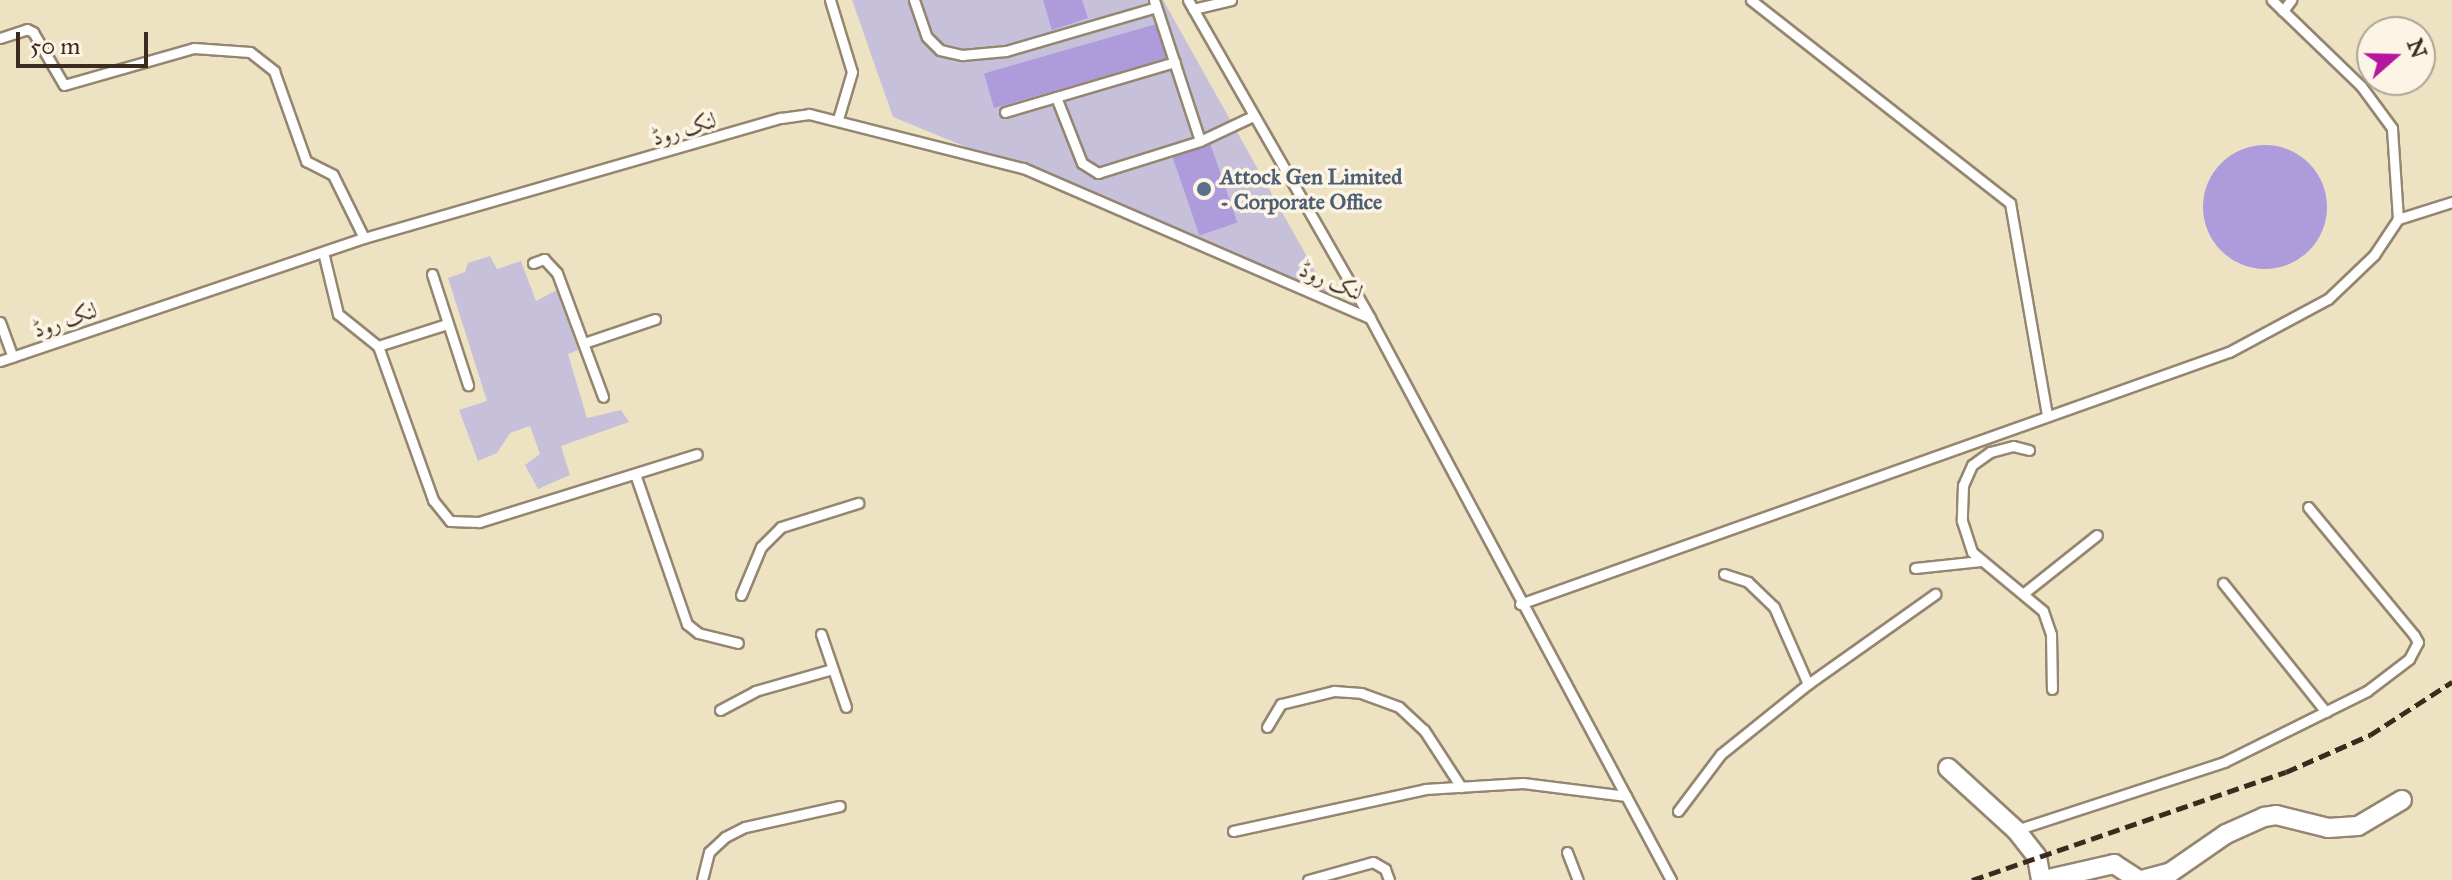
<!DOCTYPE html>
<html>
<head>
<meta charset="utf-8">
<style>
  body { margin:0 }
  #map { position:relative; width:2452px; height:880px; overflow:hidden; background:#ede3c2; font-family:"IM FELL Great Primer",Amiri,serif }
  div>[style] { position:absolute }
  .industrial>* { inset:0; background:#c6c0da }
  .building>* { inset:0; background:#ad9bdb; transform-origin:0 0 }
  .round { border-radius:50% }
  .roads { filter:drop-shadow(2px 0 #948670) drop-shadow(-2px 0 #948670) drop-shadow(0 2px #948670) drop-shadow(0 -2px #948670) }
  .service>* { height:9px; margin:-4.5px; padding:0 4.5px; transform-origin:4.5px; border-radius:4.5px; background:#fff }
  .minor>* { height:18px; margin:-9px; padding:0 9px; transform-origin:9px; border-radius:9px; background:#fff }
  .rail>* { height:5px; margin-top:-2.5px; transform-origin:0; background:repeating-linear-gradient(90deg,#3b2a1e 0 12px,transparent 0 18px) }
  .dots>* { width:22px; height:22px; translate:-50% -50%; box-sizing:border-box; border:4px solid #fcf5e5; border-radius:50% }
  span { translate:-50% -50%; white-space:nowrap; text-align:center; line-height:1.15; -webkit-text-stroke:7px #fcf5e5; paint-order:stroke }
  .street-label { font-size:22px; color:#3b2a1e }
  .service-label { font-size:22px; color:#4e5e75; font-weight:700 }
  .left { translate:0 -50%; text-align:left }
  .north { position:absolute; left:2356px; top:16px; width:80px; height:80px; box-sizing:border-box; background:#fcf5e5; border:2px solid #afa495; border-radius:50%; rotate:70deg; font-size:22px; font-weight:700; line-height:32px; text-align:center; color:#3b2a1e }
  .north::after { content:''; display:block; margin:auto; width:28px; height:36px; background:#b5179e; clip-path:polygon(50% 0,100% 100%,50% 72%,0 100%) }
  .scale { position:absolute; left:16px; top:32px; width:132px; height:36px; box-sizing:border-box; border:4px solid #3b2a1e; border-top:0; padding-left:10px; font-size:24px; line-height:28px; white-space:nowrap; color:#3b2a1e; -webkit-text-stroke:6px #fcf5e5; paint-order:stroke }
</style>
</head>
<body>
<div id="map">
  <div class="industrial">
    <div style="clip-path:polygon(852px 0,1163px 0,1329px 296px,893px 117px)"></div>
    <div style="clip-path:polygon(490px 256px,497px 269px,521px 261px,536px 301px,557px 290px,578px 350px,568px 354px,587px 418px,621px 410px,629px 422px,561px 446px,570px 475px,538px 489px,525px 465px,540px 454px,530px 426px,510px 433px,497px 453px,478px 461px,459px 410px,487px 401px,448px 278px,465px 272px,468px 263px)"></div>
  </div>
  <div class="building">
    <div style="clip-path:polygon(1043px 0,1082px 0,1088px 18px,1052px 30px)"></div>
    <div style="left:1160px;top:23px;width:36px;height:183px;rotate:74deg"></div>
    <div style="left:1210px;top:143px;width:84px;height:40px;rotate:71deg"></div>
    <div class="round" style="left:2203px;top:145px;width:124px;height:124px"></div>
  </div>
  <div class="roads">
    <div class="service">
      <div style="left:830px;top:0;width:75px;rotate:73deg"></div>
      <div style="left:852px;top:72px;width:49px;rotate:106.6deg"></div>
      <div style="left:914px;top:0;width:39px;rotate:71deg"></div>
      <div style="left:927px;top:37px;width:18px;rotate:45deg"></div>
      <div style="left:940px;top:50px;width:23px;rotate:13deg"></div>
      <div style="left:962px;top:55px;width:44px;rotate:-5.2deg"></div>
      <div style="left:1006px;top:51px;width:156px;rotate:-16.3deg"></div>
      <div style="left:1154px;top:0;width:148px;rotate:71.9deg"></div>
      <div style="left:1188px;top:0;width:366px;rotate:60.2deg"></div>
      <div style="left:1370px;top:318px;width:638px;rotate:61.83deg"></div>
      <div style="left:1751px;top:0;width:329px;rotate:38.1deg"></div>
      <div style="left:2010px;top:203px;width:216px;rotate:80.1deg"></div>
      <div style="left:1193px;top:9px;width:39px;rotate:-13deg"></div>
      <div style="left:2283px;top:11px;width:14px;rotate:-54deg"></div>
      <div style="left:0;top:38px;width:28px;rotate:-18deg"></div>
      <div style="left:27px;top:29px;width:7px;rotate:27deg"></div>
      <div style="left:33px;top:32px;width:61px;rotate:59.7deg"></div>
      <div style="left:64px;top:85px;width:135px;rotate:-15.9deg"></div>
      <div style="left:194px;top:48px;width:56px;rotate:4.1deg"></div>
      <div style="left:250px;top:52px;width:31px;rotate:38deg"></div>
      <div style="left:274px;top:71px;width:96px;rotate:70.4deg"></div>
      <div style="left:306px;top:161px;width:30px;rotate:27deg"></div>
      <div style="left:333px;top:175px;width:70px;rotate:63.8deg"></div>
      <div style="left:1056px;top:97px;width:71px;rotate:68.5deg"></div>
      <div style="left:1082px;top:163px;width:19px;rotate:32deg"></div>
      <div style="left:1098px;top:173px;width:107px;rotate:-17.4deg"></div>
      <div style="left:1200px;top:141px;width:56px;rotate:-25.2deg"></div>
      <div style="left:1005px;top:112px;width:177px;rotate:-16.4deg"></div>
      <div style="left:2398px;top:219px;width:57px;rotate:-17.5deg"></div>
      <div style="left:323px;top:252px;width:64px;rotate:76.4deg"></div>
      <div style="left:338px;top:314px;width:51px;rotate:38.7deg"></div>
      <div style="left:378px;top:346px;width:164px;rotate:70.3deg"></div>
      <div style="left:433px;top:500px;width:27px;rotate:51deg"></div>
      <div style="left:450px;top:521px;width:29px;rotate:2deg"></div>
      <div style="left:479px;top:522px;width:228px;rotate:-17.3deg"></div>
      <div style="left:533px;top:263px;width:12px;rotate:-20deg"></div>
      <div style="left:544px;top:259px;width:19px;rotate:47deg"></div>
      <div style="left:557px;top:273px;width:132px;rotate:69.6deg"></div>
      <div style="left:432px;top:274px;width:117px;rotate:72deg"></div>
      <div style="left:0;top:322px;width:37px;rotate:70deg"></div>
      <div style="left:584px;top:343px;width:75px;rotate:-18.7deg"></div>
      <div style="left:378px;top:346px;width:72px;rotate:-17.7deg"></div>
      <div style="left:0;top:361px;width:384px;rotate:-18.7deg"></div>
      <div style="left:364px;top:238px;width:434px;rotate:-16.1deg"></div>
      <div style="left:781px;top:118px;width:28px;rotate:-8deg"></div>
      <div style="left:809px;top:114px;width:221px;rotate:14.2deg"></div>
      <div style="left:1023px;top:168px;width:378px;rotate:23.4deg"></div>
      <div style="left:2029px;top:450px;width:16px;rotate:-166deg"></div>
      <div style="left:2013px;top:446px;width:24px;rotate:165deg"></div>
      <div style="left:1990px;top:452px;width:22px;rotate:144deg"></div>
      <div style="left:1972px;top:465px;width:22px;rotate:114deg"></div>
      <div style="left:1963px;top:485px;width:36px;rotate:92deg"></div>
      <div style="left:1962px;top:521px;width:33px;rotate:72deg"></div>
      <div style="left:1972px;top:552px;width:92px;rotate:39.7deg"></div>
      <div style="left:2043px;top:611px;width:24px;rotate:71deg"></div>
      <div style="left:2051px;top:634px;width:55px;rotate:89deg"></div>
      <div style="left:635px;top:474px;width:159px;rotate:70.9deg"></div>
      <div style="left:687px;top:624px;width:14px;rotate:39deg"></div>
      <div style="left:698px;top:633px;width:41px;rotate:14deg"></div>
      <div style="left:1915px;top:568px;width:66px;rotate:-6.1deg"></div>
      <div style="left:1724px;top:574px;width:25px;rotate:18deg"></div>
      <div style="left:1748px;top:582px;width:36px;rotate:44deg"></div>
      <div style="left:1774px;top:607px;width:84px;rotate:66.2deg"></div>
      <div style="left:2223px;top:583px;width:165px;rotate:51.4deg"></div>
      <div style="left:2024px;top:593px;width:93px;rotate:-38.5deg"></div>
      <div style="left:741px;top:595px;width:52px;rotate:-67.4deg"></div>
      <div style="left:761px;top:547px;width:28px;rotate:-45deg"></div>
      <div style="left:781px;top:527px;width:81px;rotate:-17.3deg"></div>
      <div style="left:1520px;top:604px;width:752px;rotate:-19.57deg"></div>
      <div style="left:2229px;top:352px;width:112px;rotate:-28.2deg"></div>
      <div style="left:2328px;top:299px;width:64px;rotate:-43.7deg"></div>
      <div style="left:2374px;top:255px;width:43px;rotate:-56.3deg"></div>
      <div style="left:2398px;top:219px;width:91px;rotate:-93.8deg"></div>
      <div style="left:2392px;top:128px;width:52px;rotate:-126.4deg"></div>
      <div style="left:2361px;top:86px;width:124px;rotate:-136deg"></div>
      <div style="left:821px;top:634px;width:77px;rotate:71.1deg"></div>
      <div style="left:720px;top:710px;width:40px;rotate:-28deg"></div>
      <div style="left:755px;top:691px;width:80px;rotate:-15.9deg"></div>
      <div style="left:1267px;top:727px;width:27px;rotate:-59deg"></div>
      <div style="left:1281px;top:704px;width:55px;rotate:-13.8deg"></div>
      <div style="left:1334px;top:691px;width:27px;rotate:4deg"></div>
      <div style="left:1361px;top:693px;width:40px;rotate:20.2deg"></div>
      <div style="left:1399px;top:707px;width:34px;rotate:43deg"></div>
      <div style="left:1424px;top:730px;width:68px;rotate:57deg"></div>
      <div style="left:1678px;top:811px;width:71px;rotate:-53deg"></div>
      <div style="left:1721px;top:754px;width:112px;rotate:-38.8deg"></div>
      <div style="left:1808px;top:684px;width:156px;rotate:-35.3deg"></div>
      <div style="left:2016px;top:830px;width:219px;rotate:-18.1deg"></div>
      <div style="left:2224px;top:762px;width:160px;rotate:-26.4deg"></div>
      <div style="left:2367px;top:691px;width:53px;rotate:-37.3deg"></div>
      <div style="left:2409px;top:659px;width:19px;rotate:-62deg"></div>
      <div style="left:2418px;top:642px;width:8px;rotate:-120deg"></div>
      <div style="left:2414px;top:635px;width:166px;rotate:-129.6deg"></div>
      <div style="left:1233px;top:831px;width:197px;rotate:-12.3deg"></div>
      <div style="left:1425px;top:789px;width:98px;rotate:-3.5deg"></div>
      <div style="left:1523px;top:783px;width:104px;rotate:7.2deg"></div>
      <div style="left:1567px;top:852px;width:30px;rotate:69deg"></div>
      <div style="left:702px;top:880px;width:29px;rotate:-76deg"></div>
      <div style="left:709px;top:852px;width:22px;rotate:-43deg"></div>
      <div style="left:725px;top:837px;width:22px;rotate:-27deg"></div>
      <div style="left:745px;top:827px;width:97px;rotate:-12.5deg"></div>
      <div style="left:1308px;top:880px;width:67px;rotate:-15.5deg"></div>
      <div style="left:1373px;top:862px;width:14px;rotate:30deg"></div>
      <div style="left:1385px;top:869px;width:12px;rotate:70deg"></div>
    </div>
    <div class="minor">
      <div style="left:1948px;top:768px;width:92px;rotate:42.4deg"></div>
      <div style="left:2016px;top:830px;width:34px;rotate:52deg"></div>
      <div style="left:2037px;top:857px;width:23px;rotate:80deg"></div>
      <div style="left:2044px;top:880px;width:72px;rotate:-12.9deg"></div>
      <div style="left:2114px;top:864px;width:30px;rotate:33deg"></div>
      <div style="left:2142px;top:880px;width:30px;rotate:-15deg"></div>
      <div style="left:2171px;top:872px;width:67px;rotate:-34.6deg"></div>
      <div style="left:2226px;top:834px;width:42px;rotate:-24.1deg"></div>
      <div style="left:2264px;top:817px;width:12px;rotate:-9deg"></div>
      <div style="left:2276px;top:815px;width:54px;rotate:14deg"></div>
      <div style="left:2328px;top:828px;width:30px;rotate:-4deg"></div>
      <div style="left:2358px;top:826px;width:51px;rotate:-30.6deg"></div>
    </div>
  </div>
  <div class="rail">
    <div style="left:1972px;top:880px;width:332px;rotate:-19deg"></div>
    <div style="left:2286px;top:772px;width:92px;rotate:-23.8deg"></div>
    <div style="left:2370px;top:735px;width:98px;rotate:-32.9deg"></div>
  </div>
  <div class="dots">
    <div style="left:1204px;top:189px;background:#5c6f8a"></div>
  </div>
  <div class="street-label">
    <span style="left:684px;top:129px;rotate:-17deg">لنک روڈ</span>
    <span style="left:1331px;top:281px;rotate:23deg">لنک روڈ</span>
    <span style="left:65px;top:320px;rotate:-19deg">لنک روڈ</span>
  </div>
  <div class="service-label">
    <span class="left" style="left:1220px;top:189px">Attock Gen Limited<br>- Corporate Office</span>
  </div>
  <div class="north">N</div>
  <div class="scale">50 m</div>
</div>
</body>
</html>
